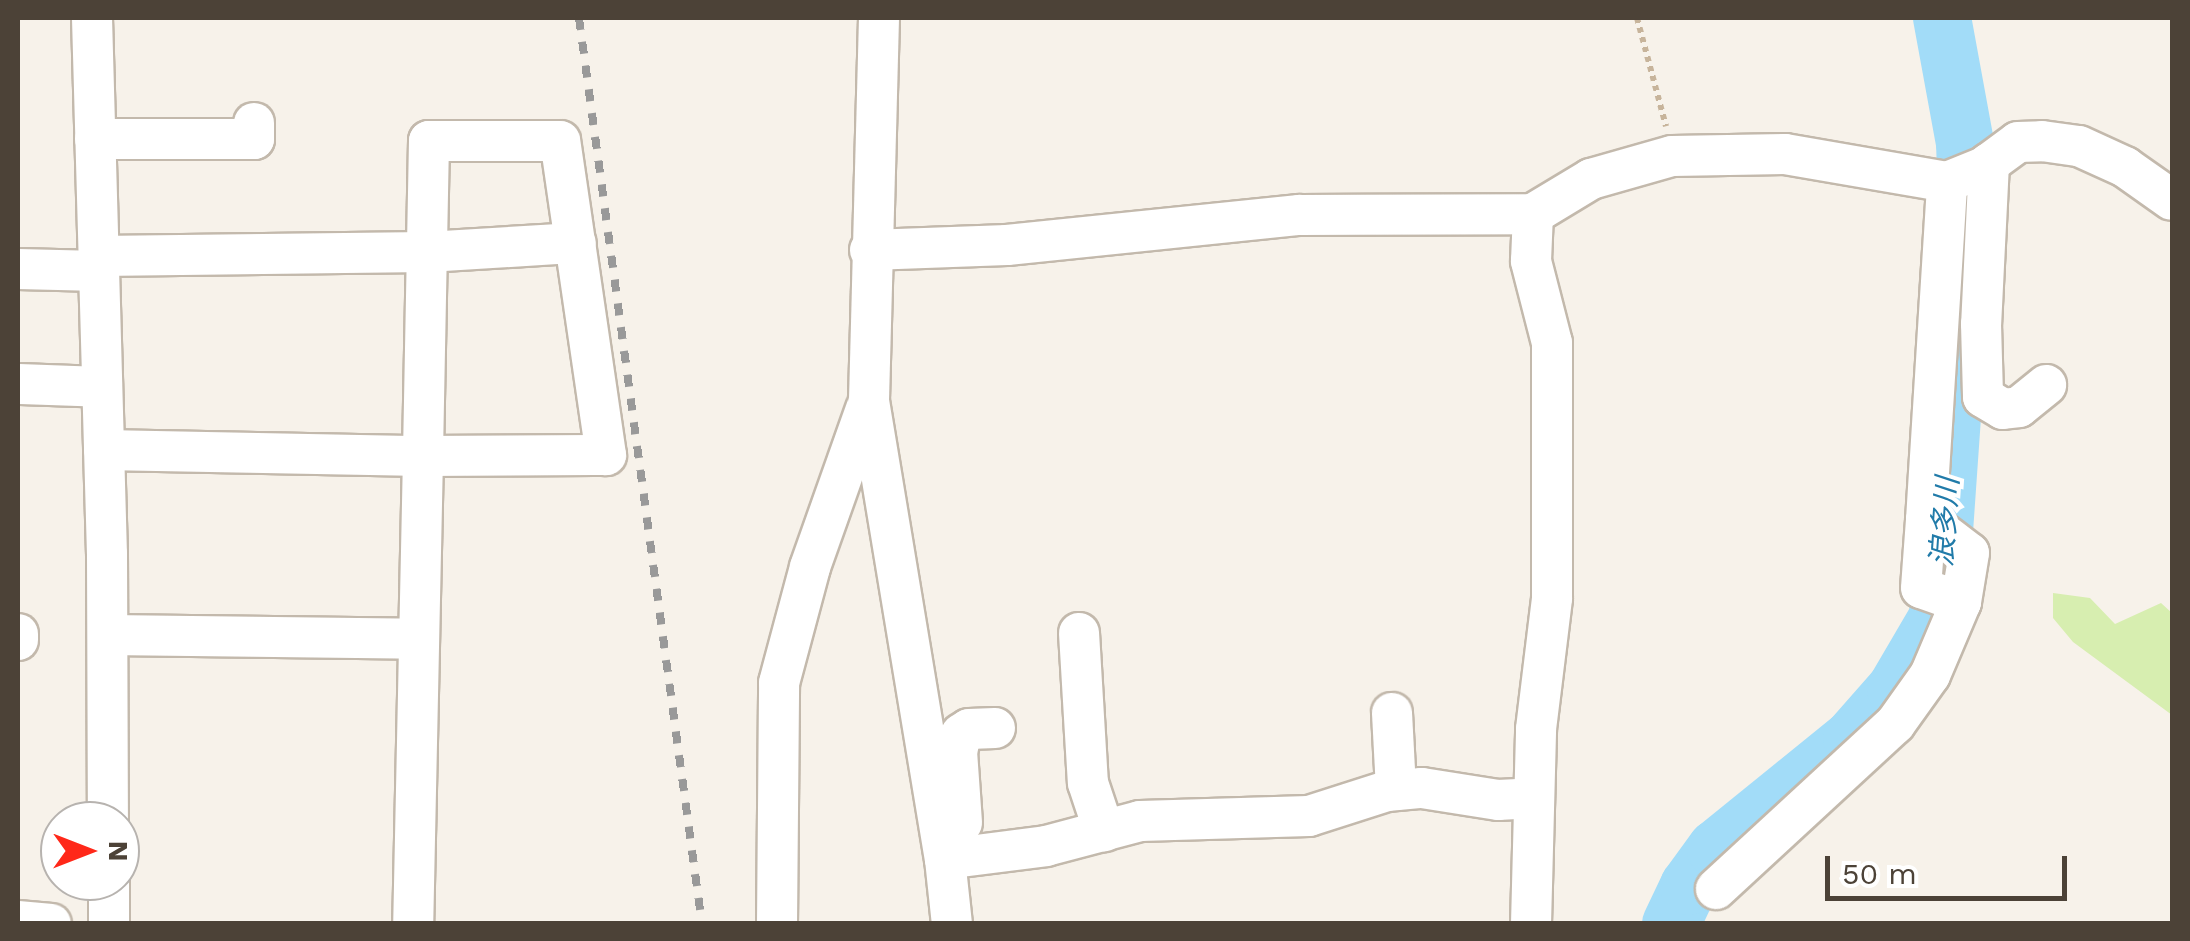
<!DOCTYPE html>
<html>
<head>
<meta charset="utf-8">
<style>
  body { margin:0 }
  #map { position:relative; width:2190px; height:941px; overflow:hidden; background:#f7f2ea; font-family:"Work Sans","Noto Sans JP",sans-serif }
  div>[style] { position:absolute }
  .green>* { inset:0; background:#d7eeb0 }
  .river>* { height:58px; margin:-29px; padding:0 29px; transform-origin:29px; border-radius:29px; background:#a2dcf8 }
  .path>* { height:6px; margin-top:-3px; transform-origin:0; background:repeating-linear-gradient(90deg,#c7b49b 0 5px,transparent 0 10px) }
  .roads { filter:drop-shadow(2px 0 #c3b9ac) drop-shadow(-2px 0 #c3b9ac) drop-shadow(0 2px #c3b9ac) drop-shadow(0 -2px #c3b9ac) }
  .minor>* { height:40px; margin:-20px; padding:0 20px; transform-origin:20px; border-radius:20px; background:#fff }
  .rail>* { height:8px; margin-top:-4px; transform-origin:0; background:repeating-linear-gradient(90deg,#999 0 12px,transparent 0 24px) }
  span { translate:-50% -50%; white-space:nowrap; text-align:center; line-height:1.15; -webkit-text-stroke:8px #fff; paint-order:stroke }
  .water-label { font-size:30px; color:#217ba9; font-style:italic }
  .frame { position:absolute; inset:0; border:20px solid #4c4237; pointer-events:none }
  .north { position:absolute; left:40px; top:801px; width:100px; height:100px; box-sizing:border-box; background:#fff; border:2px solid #b7b3af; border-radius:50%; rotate:90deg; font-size:28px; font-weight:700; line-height:40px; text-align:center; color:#4c4237 }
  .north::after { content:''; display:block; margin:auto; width:35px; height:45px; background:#ff2819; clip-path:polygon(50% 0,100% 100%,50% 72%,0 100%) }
  .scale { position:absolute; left:1825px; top:856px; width:242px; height:45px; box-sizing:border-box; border:5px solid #4c4237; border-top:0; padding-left:12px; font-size:30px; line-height:35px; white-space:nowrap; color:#4c4237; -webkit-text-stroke:8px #fff; paint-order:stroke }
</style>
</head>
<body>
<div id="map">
  <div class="green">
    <div style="clip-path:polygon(2053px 593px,2090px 598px,2115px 624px,2161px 603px,2172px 613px,2172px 715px,2073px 642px,2053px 618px)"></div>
  </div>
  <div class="river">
    <div style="left:1671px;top:924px;width:42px;rotate:-64.7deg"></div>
    <div style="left:1689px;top:886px;width:46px;rotate:-53.9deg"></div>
    <div style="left:1716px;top:849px;width:175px;rotate:-39deg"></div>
    <div style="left:1852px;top:739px;width:67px;rotate:-48.7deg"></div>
    <div style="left:1896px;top:689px;width:83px;rotate:-59.7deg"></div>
    <div style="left:1938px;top:617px;width:416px;rotate:-86deg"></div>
    <div style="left:1967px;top:202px;width:59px;rotate:-91.9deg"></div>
    <div style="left:1965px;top:143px;width:127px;rotate:-100.4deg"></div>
  </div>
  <div class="path">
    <div style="left:1637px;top:18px;width:112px;rotate:75deg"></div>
  </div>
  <div class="roads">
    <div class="minor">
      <div style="left:92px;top:18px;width:536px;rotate:88.4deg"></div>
      <div style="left:107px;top:554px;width:267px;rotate:89.8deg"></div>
      <div style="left:879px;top:18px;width:383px;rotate:91.5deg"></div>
      <div style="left:869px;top:401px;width:464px;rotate:80.6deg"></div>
      <div style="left:945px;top:859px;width:65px;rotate:83.9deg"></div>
      <div style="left:95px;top:139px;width:159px"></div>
      <div style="left:254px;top:139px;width:16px;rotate:-90deg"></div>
      <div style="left:1989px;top:163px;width:161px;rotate:92.8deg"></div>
      <div style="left:1981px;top:324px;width:73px;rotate:88.4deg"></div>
      <div style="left:1983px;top:397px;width:23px;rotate:31deg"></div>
      <div style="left:2003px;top:409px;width:16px;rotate:-7deg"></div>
      <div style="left:2019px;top:407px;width:35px;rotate:-39deg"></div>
      <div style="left:870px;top:250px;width:137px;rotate:-2.1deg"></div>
      <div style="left:1007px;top:245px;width:294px;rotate:-5.9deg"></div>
      <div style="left:1299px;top:215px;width:234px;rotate:-0.2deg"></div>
      <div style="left:99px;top:256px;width:328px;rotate:-0.7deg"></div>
      <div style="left:427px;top:252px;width:149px;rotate:-3.5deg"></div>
      <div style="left:18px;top:269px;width:81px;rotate:1.4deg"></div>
      <div style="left:18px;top:384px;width:84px;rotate:2deg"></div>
      <div style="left:104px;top:450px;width:319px;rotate:1.1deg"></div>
      <div style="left:423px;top:456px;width:183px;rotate:-0.3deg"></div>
      <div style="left:606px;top:455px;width:317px;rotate:-98.3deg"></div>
      <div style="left:560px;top:141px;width:131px;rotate:180deg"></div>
      <div style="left:429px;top:141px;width:315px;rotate:91.1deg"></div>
      <div style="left:423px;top:456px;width:468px;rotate:91.2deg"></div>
      <div style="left:1926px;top:520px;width:54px;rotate:37.5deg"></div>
      <div style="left:1969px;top:553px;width:50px;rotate:99.3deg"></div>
      <div style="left:1961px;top:602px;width:42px;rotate:-160.7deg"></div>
      <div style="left:1921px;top:588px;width:68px;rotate:-85.8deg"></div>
      <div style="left:1926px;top:520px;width:339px;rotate:-86.4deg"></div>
      <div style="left:1947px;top:182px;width:40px;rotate:-22deg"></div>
      <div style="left:1984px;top:167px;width:42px;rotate:-36.3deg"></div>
      <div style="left:2018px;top:142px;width:24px;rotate:-2deg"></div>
      <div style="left:2042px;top:141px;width:37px;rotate:8deg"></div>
      <div style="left:2079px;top:146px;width:51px;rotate:24.5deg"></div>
      <div style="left:2125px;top:167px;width:57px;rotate:35.1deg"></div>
      <div style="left:1079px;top:633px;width:150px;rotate:86.6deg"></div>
      <div style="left:1088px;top:783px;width:51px;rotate:71.6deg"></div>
      <div style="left:18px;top:634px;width:6px;rotate:90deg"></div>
      <div style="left:108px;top:635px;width:311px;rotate:0.7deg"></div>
      <div style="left:1392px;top:713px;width:77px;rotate:87deg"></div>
      <div style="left:962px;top:823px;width:71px;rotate:-94deg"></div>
      <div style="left:957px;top:752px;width:18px;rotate:-77deg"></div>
      <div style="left:961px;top:734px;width:9px;rotate:-32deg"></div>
      <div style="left:969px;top:729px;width:26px;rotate:-2deg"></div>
      <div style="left:945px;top:859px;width:102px;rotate:-7.3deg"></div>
      <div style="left:1046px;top:846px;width:97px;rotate:-14.9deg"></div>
      <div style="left:1140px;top:821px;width:169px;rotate:-1.7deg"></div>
      <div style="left:1309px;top:816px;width:82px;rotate:-17.8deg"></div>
      <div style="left:1387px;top:791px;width:35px;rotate:-5deg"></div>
      <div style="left:1422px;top:788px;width:77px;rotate:9deg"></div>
      <div style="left:1498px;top:800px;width:36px;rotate:-3deg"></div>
      <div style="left:109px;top:881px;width:43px;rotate:90deg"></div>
      <div style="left:1716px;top:889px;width:243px;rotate:-42.7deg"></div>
      <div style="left:1895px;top:724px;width:60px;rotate:-54.5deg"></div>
      <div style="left:1930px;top:675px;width:79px;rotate:-67deg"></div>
      <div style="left:18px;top:921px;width:33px;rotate:5deg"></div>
      <div style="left:777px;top:924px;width:241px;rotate:-89.5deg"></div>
      <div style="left:779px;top:683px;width:120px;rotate:-75deg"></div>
      <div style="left:810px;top:567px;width:168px;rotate:-70.5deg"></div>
      <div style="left:1531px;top:924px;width:195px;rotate:-88.5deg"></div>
      <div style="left:1536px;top:729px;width:132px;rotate:-83deg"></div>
      <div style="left:1552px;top:598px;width:255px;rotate:-90deg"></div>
      <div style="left:1552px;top:343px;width:85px;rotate:-104.4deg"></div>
      <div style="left:1531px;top:261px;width:47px;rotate:-87.6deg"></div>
      <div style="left:1533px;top:214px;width:68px;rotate:-31.1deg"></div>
      <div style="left:1591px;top:179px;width:84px;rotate:-15.9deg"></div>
      <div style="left:1672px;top:156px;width:113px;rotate:-1deg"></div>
      <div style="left:1785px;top:154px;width:164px;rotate:9.8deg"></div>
    </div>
  </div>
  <div class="rail">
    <div style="left:579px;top:18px;width:914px;rotate:82.27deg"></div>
  </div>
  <div class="water-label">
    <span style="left:1945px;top:522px;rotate:-86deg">浪多川</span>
  </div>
  <div class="frame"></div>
  <div class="north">N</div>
  <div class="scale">50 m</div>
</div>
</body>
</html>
